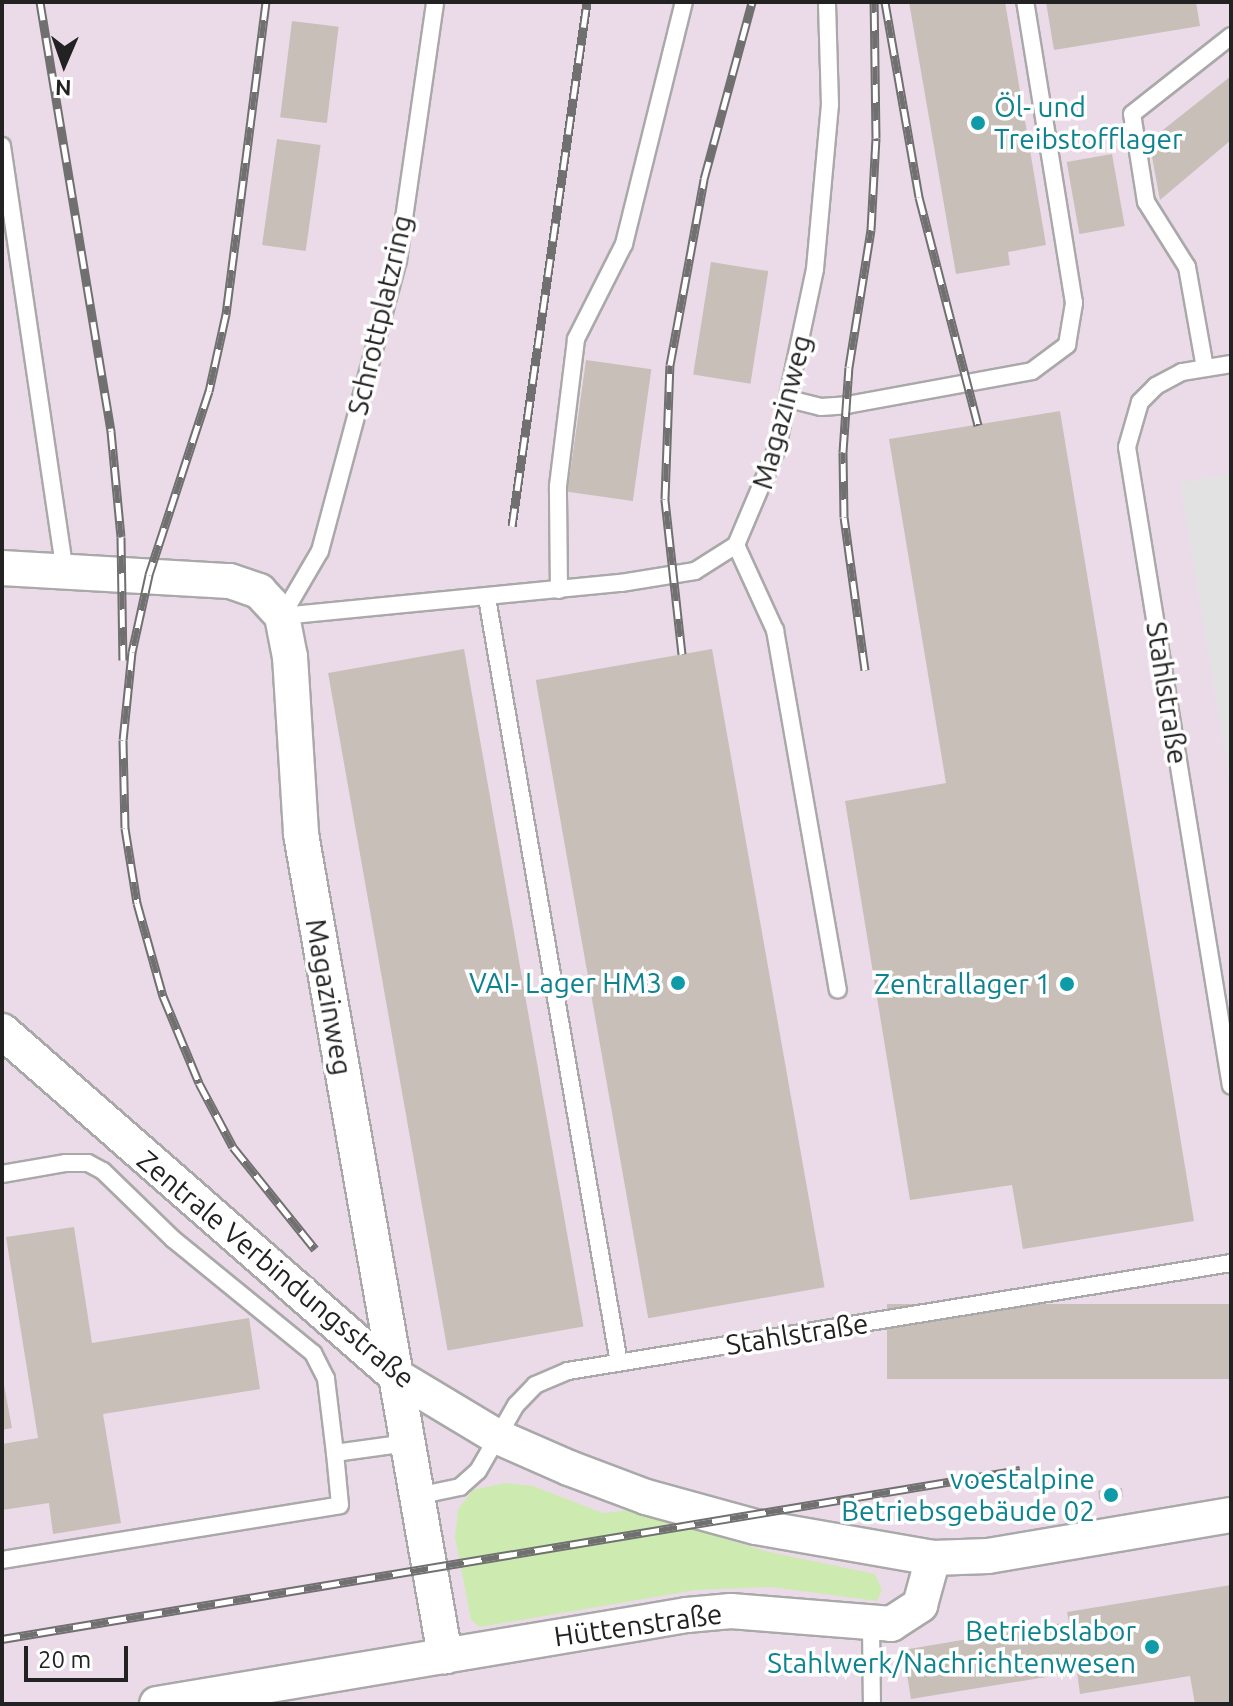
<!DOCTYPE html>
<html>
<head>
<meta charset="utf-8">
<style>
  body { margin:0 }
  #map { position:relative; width:1233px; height:1706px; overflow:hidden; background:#f2efe9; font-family:Ubuntu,sans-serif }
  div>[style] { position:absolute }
  .industrial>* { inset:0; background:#ebdbe8; transform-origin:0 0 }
  .grass>* { inset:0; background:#cdebb0 }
  .parking>* { inset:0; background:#e2e2e2 }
  .building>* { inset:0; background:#c7bfb8; transform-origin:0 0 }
  .roads { filter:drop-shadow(2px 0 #a9a9a9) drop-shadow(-2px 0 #a9a9a9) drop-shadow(0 2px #a9a9a9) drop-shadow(0 -2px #a9a9a9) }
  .lane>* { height:16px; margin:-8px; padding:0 8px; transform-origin:8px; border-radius:8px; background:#fff }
  .street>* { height:34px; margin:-17px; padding:0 17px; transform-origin:17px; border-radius:17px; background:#fff }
  .rail>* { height:9px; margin-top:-4.5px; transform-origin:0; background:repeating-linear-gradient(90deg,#fff 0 18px,#707070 0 36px); box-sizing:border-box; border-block:2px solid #707070 }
  .dots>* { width:22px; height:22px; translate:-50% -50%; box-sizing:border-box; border:4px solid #fff; border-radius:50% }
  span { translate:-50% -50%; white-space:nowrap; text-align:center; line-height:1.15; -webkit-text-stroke:7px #fff; paint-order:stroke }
  .culture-label { font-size:28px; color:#0d838f }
  .left { translate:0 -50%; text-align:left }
  .right { translate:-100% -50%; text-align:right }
  .street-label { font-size:28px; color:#222 }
  .frame { position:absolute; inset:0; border:4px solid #222; pointer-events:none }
  .north { position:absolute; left:24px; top:24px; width:80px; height:80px; -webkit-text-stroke:6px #fff; paint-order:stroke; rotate:182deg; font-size:22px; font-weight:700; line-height:32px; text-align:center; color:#222 }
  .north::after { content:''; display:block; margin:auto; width:28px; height:36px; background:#222; clip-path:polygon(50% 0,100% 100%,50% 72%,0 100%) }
  .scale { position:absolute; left:24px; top:1646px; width:104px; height:36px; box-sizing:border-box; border:4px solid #222; border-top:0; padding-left:10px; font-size:24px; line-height:28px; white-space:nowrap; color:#222; -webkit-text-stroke:6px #fff; paint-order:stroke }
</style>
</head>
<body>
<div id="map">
  <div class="industrial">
    <div style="left:2px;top:2px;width:1229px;height:1702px"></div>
  </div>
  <div class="grass">
    <div style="clip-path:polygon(505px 1483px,533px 1486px,603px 1513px,630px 1510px,765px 1551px,875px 1574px,882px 1590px,877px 1601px,771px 1587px,696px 1590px,480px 1627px,471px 1620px,455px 1537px,458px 1509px,473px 1490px)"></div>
  </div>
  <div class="parking">
    <div style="clip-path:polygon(1231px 474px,1231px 789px,1180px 483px)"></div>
  </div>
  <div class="building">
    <div style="clip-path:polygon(909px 2px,1005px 2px,1046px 245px,1008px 252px,1010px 265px,956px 274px)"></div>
    <div style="clip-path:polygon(1046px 2px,1196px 2px,1200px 26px,1054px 50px)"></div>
    <div style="left:292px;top:21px;width:47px;height:97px;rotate:7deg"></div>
    <div style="clip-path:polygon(1231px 76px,1231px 140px,1160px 200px,1149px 141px)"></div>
    <div style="left:277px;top:139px;width:44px;height:107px;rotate:8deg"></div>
    <div style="left:1112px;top:154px;width:73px;height:46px;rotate:80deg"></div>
    <div style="left:711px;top:262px;width:58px;height:114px;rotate:9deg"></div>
    <div style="left:586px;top:360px;width:66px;height:133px;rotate:8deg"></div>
    <div style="clip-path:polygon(1060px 411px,1194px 1221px,1023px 1249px,1012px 1185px,910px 1200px,845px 801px,946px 783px,889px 439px)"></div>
    <div style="left:464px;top:649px;width:688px;height:138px;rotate:80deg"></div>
    <div style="left:712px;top:649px;width:648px;height:179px;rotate:80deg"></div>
    <div style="clip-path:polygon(74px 1227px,92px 1343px,249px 1318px,260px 1389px,103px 1414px,121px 1523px,53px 1534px,49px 1503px,2px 1510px,2px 1444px,38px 1438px,6px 1237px)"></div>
    <div style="left:1231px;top:1304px;width:75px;height:344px;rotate:90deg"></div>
    <div style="clip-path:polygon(2px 1374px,12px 1428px,2px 1430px)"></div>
    <div style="left:1122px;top:1488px;width:9px;height:24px;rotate:84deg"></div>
    <div style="clip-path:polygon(1231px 1585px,1231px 1704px,1195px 1704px,1190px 1676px,1080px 1694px,1077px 1672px,911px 1699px,903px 1650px,1069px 1622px,1067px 1612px)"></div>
  </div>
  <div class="roads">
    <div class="lane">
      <div style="left:2px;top:146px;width:427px;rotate:81.6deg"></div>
      <div style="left:1231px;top:364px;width:50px;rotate:170.7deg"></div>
      <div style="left:1182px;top:372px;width:30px;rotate:152deg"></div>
      <div style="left:1156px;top:386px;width:23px;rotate:135deg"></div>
      <div style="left:1140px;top:402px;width:47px;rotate:106.1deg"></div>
      <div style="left:1127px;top:447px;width:647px;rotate:80.76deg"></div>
      <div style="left:1205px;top:368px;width:103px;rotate:-100.1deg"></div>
      <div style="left:1187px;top:267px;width:77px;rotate:-122.2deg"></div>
      <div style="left:1146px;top:202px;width:89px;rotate:-99deg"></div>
      <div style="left:1132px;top:114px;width:126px;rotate:-38.2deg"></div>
      <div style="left:789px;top:399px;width:33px;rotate:14deg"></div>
      <div style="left:821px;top:407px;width:26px;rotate:-4deg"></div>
      <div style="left:847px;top:405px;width:188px;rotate:-10.4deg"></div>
      <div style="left:1032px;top:371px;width:44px;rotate:-36.6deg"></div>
      <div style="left:1067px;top:345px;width:43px;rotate:-80.5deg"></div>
      <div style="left:1074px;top:303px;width:305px;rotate:-99.2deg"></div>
      <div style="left:736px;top:545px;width:94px;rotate:65.4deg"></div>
      <div style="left:775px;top:630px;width:365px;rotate:80.1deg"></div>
      <div style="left:559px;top:590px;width:104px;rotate:-90.6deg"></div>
      <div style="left:558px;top:486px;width:148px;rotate:-83deg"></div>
      <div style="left:576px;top:339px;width:106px;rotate:-63.2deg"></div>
      <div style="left:624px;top:244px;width:249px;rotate:-76.1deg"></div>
      <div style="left:487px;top:598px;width:776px;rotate:80.21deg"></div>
      <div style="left:282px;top:616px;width:341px;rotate:-5.6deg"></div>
      <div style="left:621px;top:583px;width:75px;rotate:-9.2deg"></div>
      <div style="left:695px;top:571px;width:49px;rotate:-32.4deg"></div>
      <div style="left:736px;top:545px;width:105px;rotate:-67.1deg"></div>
      <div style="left:777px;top:448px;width:183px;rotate:-78deg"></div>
      <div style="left:815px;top:269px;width:165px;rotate:-84.8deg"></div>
      <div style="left:830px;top:105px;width:103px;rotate:-91.7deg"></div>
      <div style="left:282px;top:616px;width:75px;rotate:-59.7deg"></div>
      <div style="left:320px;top:551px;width:301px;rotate:-75deg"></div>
      <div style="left:398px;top:260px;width:261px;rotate:-81.8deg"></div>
      <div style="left:2px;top:1174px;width:65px;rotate:-9.8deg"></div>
      <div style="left:66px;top:1163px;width:22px"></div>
      <div style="left:88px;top:1163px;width:17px;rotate:28deg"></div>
      <div style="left:103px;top:1171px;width:98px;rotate:44.2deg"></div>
      <div style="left:173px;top:1239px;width:181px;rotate:39.2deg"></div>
      <div style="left:313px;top:1353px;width:29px;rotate:63deg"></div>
      <div style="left:326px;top:1379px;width:75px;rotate:83.1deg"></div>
      <div style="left:417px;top:1496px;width:44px;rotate:-11.8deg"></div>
      <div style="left:460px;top:1487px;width:24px;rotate:-42deg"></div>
      <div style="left:478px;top:1471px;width:76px;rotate:-60.1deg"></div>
      <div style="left:516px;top:1405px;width:28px;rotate:-46deg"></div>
      <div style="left:535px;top:1385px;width:36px;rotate:-23deg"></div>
      <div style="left:568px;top:1371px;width:672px;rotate:-9.25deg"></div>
      <div style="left:2px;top:1560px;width:342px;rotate:-9.2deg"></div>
      <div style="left:340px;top:1505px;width:52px;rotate:-95.5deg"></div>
      <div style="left:335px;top:1453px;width:73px;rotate:-7.9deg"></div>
      <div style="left:871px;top:1626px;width:78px;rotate:89.3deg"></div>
    </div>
    <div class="street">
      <div style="left:2px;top:568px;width:228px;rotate:3.3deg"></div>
      <div style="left:230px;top:581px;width:31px;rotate:19deg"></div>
      <div style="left:259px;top:591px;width:34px;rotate:47deg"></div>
      <div style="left:282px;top:616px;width:42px;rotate:79deg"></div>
      <div style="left:290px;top:657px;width:177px;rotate:86.4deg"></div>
      <div style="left:301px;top:834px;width:835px;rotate:80.06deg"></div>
      <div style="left:2px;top:1031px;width:524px;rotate:41.21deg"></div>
      <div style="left:396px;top:1376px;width:117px;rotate:31deg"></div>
      <div style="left:496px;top:1436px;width:80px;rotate:23.7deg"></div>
      <div style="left:569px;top:1468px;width:82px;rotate:20.6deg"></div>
      <div style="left:646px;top:1497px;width:114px;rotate:15.3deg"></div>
      <div style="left:756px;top:1527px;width:180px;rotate:9.9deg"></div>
      <div style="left:933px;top:1558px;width:55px;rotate:-2.1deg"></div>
      <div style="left:988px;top:1556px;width:246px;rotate:-9.6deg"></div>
      <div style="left:157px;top:1704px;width:537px;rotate:-9.53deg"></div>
      <div style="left:687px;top:1615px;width:44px;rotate:-5.2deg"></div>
      <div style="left:731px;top:1611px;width:161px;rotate:4.6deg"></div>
      <div style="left:891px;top:1624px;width:35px;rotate:-33deg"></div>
      <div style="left:920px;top:1605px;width:49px;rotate:-74.5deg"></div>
    </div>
  </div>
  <div class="rail">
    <div style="left:40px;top:2px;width:435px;rotate:80.6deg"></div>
    <div style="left:111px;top:431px;width:106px;rotate:84.6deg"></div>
    <div style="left:121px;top:537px;width:123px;rotate:89.1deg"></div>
    <div style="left:266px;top:2px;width:315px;rotate:97.3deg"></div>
    <div style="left:226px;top:314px;width:79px;rotate:102.4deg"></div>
    <div style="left:209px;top:391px;width:194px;rotate:108.1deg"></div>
    <div style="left:149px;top:575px;width:79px;rotate:102.4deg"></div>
    <div style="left:132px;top:652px;width:88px;rotate:95.8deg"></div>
    <div style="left:123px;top:740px;width:88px;rotate:88.7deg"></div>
    <div style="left:125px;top:828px;width:76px;rotate:80.9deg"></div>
    <div style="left:137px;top:903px;width:97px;rotate:74.4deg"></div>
    <div style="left:163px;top:996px;width:94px;rotate:67.5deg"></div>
    <div style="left:199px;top:1083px;width:72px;rotate:62deg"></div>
    <div style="left:233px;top:1147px;width:131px;rotate:51.2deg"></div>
    <div style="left:885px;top:2px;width:198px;rotate:80.1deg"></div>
    <div style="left:919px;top:197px;width:236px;rotate:75.5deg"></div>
    <div style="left:512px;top:526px;width:529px;rotate:-81.85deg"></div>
    <div style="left:682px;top:654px;width:156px;rotate:-96.3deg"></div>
    <div style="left:665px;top:499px;width:134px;rotate:-87.9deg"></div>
    <div style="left:670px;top:365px;width:189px;rotate:-79.6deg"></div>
    <div style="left:704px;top:179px;width:183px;rotate:-74.8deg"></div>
    <div style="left:865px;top:670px;width:154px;rotate:-97.8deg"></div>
    <div style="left:844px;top:517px;width:65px;rotate:-90.9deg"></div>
    <div style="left:843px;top:452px;width:85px;rotate:-86deg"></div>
    <div style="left:849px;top:367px;width:139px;rotate:-80.9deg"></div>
    <div style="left:871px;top:230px;width:92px;rotate:-86.9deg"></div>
    <div style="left:876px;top:138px;width:136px;rotate:-90.8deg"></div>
    <div style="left:2px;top:1639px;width:1032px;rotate:-9.43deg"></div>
  </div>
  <div class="dots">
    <div style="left:978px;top:123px;background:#0f9aa8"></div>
    <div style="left:678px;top:983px;background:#0f9aa8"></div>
    <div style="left:1067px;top:984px;background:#0f9aa8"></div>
    <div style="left:1111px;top:1495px;background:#0f9aa8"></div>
    <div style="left:1152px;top:1647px;background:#0f9aa8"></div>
  </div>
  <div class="culture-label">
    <span class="left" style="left:994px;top:123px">Öl- und<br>Treibstofflager</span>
    <span class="right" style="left:662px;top:983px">VAI- Lager HM3</span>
    <span class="right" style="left:1051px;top:984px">Zentrallager 1</span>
    <span class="right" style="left:1095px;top:1495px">voestalpine<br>Betriebsgebäude 02</span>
    <span class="right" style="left:1136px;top:1647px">Betriebslabor<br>Stahlwerk/Nachrichtenwesen</span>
  </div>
  <div class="street-label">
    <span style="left:380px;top:315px;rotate:-77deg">Schrottplatzring</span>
    <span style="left:782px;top:412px;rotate:-75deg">Magazinweg</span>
    <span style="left:1167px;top:693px;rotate:81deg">Stahlstraße</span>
    <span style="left:329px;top:997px;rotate:80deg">Magazinweg</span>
    <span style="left:276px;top:1269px;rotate:40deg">Zentrale Verbindungsstraße</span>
    <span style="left:797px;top:1334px;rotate:-9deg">Stahlstraße</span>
    <span style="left:638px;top:1625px;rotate:-8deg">Hüttenstraße</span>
  </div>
  <div class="frame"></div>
  <div class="north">N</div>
  <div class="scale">20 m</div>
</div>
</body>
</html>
